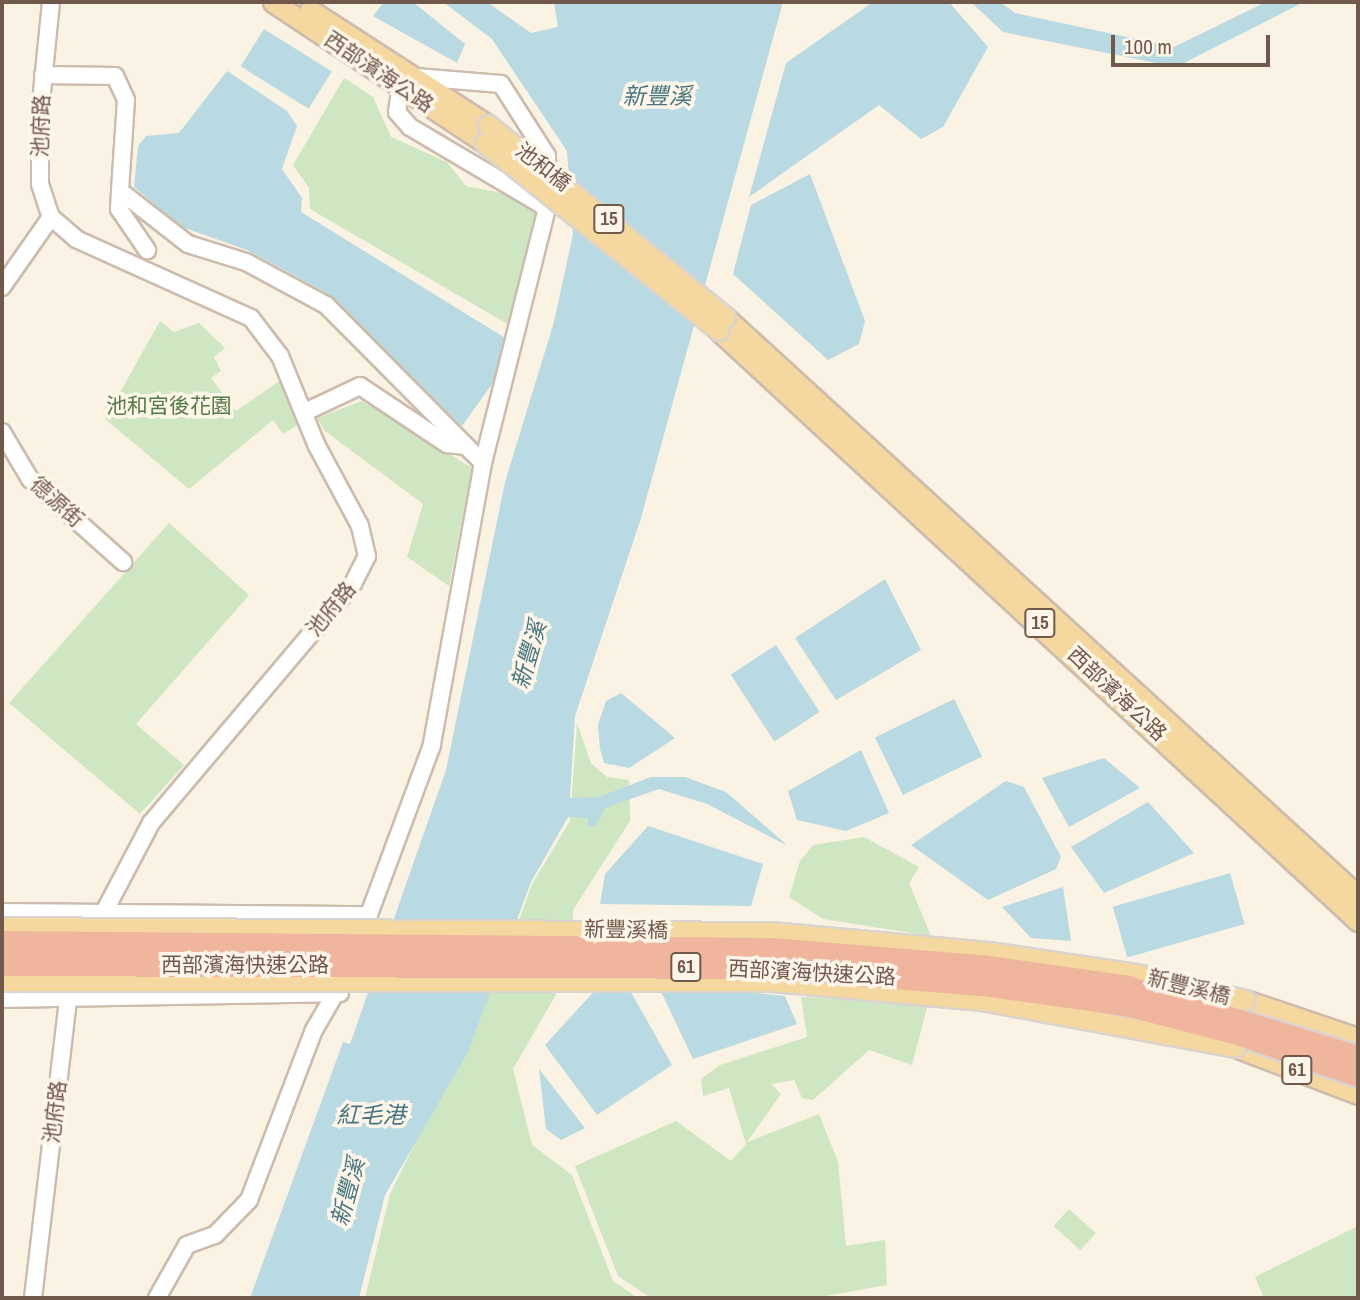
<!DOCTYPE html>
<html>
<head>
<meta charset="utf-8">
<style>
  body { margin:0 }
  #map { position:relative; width:1360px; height:1300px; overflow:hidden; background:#faf2e2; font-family:"Archivo Narrow","Noto Sans TC",sans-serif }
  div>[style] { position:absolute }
  .green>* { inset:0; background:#cfe6c2; transform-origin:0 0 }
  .water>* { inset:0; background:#b9dae2; transform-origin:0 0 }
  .roads { filter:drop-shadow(2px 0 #ccbcad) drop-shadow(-2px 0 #ccbcad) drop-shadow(0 2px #ccbcad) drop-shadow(0 -2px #ccbcad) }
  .minor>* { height:16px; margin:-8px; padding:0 8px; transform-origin:8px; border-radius:8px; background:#fff }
  .major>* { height:19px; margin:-9.5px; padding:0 9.5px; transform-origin:9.5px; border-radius:9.5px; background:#f4d89f }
  .bridges { filter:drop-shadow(2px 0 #dad4d0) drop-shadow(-2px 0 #dad4d0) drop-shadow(0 2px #dad4d0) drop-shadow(0 -2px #dad4d0) }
  .major-bridge>* { height:19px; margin:-9.5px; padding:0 9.5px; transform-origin:9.5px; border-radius:9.5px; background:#f4d89f }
  .highway-bridge>* { height:23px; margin:-11.5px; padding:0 11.5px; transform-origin:11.5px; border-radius:11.5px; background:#f0b69d }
  span { translate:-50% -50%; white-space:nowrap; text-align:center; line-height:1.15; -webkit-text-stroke:7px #fdf6e8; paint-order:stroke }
  .shield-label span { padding:2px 5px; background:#fdf6e8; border:2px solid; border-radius:5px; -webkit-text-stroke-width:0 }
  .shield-label { font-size:19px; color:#70594b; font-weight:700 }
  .street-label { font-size:21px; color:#70594b }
  .park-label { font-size:21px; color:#547a47 }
  .water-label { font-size:23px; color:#477581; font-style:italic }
  .frame { position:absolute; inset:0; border:4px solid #70594b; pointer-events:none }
  .scale { position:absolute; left:1111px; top:35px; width:159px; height:32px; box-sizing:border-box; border:4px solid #70594b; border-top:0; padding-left:9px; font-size:21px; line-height:24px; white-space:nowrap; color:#70594b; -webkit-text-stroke:5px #fdf6e8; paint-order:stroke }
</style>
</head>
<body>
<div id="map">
  <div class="green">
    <div style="clip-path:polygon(344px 78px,373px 97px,391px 137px,447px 162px,466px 186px,521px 197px,538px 214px,511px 326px,310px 209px,309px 188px,293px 165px)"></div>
    <div style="clip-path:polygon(160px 321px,174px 332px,199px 323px,225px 348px,214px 357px,221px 371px,211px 378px,236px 411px,281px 380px,303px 422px,283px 434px,273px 420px,189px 489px,105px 419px)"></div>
    <div style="clip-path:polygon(362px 401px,472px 468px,449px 586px,407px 557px,423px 504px,325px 431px,317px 418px)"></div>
    <div style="clip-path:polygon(169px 523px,249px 595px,136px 724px,184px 765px,140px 814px,9px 703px)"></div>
    <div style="clip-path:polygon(577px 723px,591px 763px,607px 777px,629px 780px,630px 821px,573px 910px,573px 965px,513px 1069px,532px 1145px,572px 1175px,613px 1281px,638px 1298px,365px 1298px,390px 1194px,504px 963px,532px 884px,570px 821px)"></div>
    <div style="clip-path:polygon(864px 837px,919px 867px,909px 883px,931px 936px,823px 919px,789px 897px,800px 861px,813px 845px)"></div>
    <div style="clip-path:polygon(801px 997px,928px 1004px,912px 1065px,869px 1050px,813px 1100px,802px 1098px,794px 1080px,771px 1084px,781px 1094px,747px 1142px,819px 1114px,838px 1162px,846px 1246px,885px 1240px,887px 1285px,815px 1298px,651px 1298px,618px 1276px,575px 1166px,676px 1121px,731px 1161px,746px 1144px,729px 1088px,703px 1096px,701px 1079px,720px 1065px,807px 1037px)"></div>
    <div style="left:1069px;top:1209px;width:36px;height:23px;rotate:42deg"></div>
    <div style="clip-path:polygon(1358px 1226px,1358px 1298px,1264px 1298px,1255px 1277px)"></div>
  </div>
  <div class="water">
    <div style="clip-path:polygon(384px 2px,413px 2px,465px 44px,457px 63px,373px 16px)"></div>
    <div style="clip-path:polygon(443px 2px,487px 2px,531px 33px,558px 27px,554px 2px,783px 2px,641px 518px,575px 716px,570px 798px,599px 797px,651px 777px,685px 777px,726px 792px,788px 846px,707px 804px,659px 789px,605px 808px,596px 825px,588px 827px,588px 818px,568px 817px,531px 882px,468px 1052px,385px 1195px,359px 1298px,250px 1298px,343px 1042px,350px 1044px,446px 770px,505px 482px,554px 322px,573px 234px,567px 151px,492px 39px)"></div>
    <div style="clip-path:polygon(873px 2px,949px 2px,988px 47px,943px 127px,921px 139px,879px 105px,749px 197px,786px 63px)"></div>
    <div style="clip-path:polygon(971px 2px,1000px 2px,1015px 13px,1174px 47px,1266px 2px,1304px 2px,1176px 67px,1003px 32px)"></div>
    <div style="left:264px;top:29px;width:80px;height:44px;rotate:32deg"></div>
    <div style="clip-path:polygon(227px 71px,287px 111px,297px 126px,282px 169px,302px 198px,301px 212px,510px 341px,495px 380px,462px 426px,323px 291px,247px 250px,182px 227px,134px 187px,138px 146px,146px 136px,179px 133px)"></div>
    <div style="clip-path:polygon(810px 174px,865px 321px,859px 344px,828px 360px,733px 274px,751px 205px)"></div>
    <div style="clip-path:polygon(885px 579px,921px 650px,836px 700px,795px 638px)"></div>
    <div style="left:776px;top:645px;width:80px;height:54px;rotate:57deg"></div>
    <div style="clip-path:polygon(621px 693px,675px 738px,629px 768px,604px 763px,600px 749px,598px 725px,606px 701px)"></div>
    <div style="left:954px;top:699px;width:64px;height:88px;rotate:64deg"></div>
    <div style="clip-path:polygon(861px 750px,889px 813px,846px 831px,797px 820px,788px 791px)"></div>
    <div style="clip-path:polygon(1104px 758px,1140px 788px,1069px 827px,1042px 778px)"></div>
    <div style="clip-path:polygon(1006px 781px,1024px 787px,1061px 857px,1056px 869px,988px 900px,911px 845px)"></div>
    <div style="clip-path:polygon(1148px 802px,1194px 853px,1104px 893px,1071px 847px)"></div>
    <div style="clip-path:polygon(648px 826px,763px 864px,751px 906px,600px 904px,605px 874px)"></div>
    <div style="left:1230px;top:873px;width:53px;height:122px;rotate:74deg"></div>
    <div style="clip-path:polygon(1063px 887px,1071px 941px,1031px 938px,1002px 907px)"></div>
    <div style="clip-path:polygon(609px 975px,627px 985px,672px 1065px,597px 1115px,545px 1045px)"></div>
    <div style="clip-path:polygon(657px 983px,785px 996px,797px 1024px,693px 1059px)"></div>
    <div style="clip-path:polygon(539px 1069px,585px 1128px,561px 1140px,546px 1129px)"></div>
  </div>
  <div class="roads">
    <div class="minor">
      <div style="left:51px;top:2px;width:112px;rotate:95.7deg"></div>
      <div style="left:40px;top:113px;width:71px;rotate:90deg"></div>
      <div style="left:40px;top:184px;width:35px;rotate:72deg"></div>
      <div style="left:51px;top:217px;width:33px;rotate:41deg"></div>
      <div style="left:76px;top:239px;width:192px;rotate:24.3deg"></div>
      <div style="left:251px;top:318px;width:48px;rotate:52.7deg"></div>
      <div style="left:280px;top:356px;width:97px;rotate:67.7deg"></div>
      <div style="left:317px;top:446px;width:91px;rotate:61.7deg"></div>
      <div style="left:360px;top:526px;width:31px;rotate:77deg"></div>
      <div style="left:367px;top:556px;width:31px;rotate:117deg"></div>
      <div style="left:353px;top:584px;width:313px;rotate:130.2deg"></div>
      <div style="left:151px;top:823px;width:129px;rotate:117.8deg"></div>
      <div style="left:43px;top:75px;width:72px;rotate:0.8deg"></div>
      <div style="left:115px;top:76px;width:26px;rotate:65deg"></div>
      <div style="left:126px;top:100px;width:91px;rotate:93.8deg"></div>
      <div style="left:120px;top:191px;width:86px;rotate:37.9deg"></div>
      <div style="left:188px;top:244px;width:61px;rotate:17.2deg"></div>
      <div style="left:246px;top:262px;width:91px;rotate:28.3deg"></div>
      <div style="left:326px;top:305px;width:223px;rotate:45.2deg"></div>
      <div style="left:483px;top:463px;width:287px;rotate:100.3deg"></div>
      <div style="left:432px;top:745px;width:207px;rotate:110.4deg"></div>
      <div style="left:416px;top:77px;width:85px;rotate:4.7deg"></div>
      <div style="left:501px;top:84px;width:85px;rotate:57.4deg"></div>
      <div style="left:547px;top:156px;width:52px;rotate:90deg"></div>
      <div style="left:547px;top:208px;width:263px;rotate:104.1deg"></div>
      <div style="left:401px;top:86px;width:26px;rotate:99deg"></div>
      <div style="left:397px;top:112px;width:20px;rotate:49deg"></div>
      <div style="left:410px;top:127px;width:159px;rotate:30.6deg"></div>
      <div style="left:120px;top:191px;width:18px;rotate:93deg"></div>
      <div style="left:119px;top:209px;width:50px;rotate:55.7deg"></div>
      <div style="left:2px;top:287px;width:85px;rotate:-55deg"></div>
      <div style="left:305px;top:412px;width:61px;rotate:-25.3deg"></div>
      <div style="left:360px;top:386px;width:105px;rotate:33.7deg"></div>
      <div style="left:447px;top:444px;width:19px;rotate:6deg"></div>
      <div style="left:2px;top:432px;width:55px;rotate:59.2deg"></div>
      <div style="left:30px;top:479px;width:125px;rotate:41.7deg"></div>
      <div style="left:2px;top:912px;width:367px;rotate:0.5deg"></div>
      <div style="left:2px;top:999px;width:338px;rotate:-1deg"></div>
      <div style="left:33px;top:1298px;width:301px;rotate:-83.3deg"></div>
      <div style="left:68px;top:999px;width:30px;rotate:-70deg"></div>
      <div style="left:157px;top:1298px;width:61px;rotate:-60.5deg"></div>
      <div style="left:187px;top:1245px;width:30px;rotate:-20deg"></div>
      <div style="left:215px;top:1235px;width:49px;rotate:-45.8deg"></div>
      <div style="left:249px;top:1200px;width:182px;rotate:-69.1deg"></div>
      <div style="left:314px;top:1030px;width:66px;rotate:-59.9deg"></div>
    </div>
    <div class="major">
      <div style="left:273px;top:2px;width:255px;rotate:33.6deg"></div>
      <div style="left:310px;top:10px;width:212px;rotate:32.9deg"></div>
      <div style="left:725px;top:317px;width:858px;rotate:42.45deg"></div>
      <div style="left:718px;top:330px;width:871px;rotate:42.72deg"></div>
      <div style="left:1245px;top:1000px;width:119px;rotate:18.6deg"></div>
      <div style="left:1235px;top:1047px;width:132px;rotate:20.9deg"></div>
    </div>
  </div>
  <div class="bridges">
    <div class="major-bridge">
      <div style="left:488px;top:125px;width:305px;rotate:39deg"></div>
      <div style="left:485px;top:143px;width:299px;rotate:38.7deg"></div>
      <div style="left:2px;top:927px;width:768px;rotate:0.37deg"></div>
      <div style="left:770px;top:932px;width:220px;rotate:5.2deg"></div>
      <div style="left:989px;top:952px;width:150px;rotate:8.5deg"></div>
      <div style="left:1137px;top:974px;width:111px;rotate:13.5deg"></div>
      <div style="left:2px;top:981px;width:770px"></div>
      <div style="left:772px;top:981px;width:210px;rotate:5.2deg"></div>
      <div style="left:981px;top:1000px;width:258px;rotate:10.5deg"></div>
    </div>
    <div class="highway-bridge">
      <div style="left:2px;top:942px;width:770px;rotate:0.52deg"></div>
      <div style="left:772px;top:949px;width:210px;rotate:4.7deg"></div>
      <div style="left:981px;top:966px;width:144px;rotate:8deg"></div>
      <div style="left:1124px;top:986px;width:245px;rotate:16.9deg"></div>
      <div style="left:2px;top:964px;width:768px;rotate:0.22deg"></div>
      <div style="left:770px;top:967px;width:214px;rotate:4.6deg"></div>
      <div style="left:983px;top:984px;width:144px;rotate:8deg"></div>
      <div style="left:1126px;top:1004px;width:112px;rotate:14.5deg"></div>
      <div style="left:1234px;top:1032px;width:131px;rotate:19.1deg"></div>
    </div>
  </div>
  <div class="shield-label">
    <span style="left:609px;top:219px">15</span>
    <span style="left:1040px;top:623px">15</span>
    <span style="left:686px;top:967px">61</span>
    <span style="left:1297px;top:1070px">61</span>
  </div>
  <div class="street-label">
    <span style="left:379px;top:72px;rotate:34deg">西部濱海公路</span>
    <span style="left:41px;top:126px;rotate:-88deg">池府路</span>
    <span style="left:543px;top:167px;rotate:38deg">池和橋</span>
    <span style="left:57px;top:502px;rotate:42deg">德源街</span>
    <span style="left:331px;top:609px;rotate:-50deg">池府路</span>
    <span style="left:1117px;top:694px;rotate:43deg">西部濱海公路</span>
    <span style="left:626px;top:930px;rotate:1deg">新豐溪橋</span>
    <span style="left:245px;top:965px">西部濱海快速公路</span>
    <span style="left:812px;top:973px;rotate:3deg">西部濱海快速公路</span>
    <span style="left:1189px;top:987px;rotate:14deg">新豐溪橋</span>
    <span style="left:55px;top:1112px;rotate:-83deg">池府路</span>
  </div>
  <div class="park-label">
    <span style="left:169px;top:406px">池和宮後花園</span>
  </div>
  <div class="water-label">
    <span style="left:657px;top:96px">新豐溪</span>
    <span style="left:529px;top:655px;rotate:-74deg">新豐溪</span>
    <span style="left:371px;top:1115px">紅毛港</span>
    <span style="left:348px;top:1192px;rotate:-75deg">新豐溪</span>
  </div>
  <div class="frame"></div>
  <div class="scale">100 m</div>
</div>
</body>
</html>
